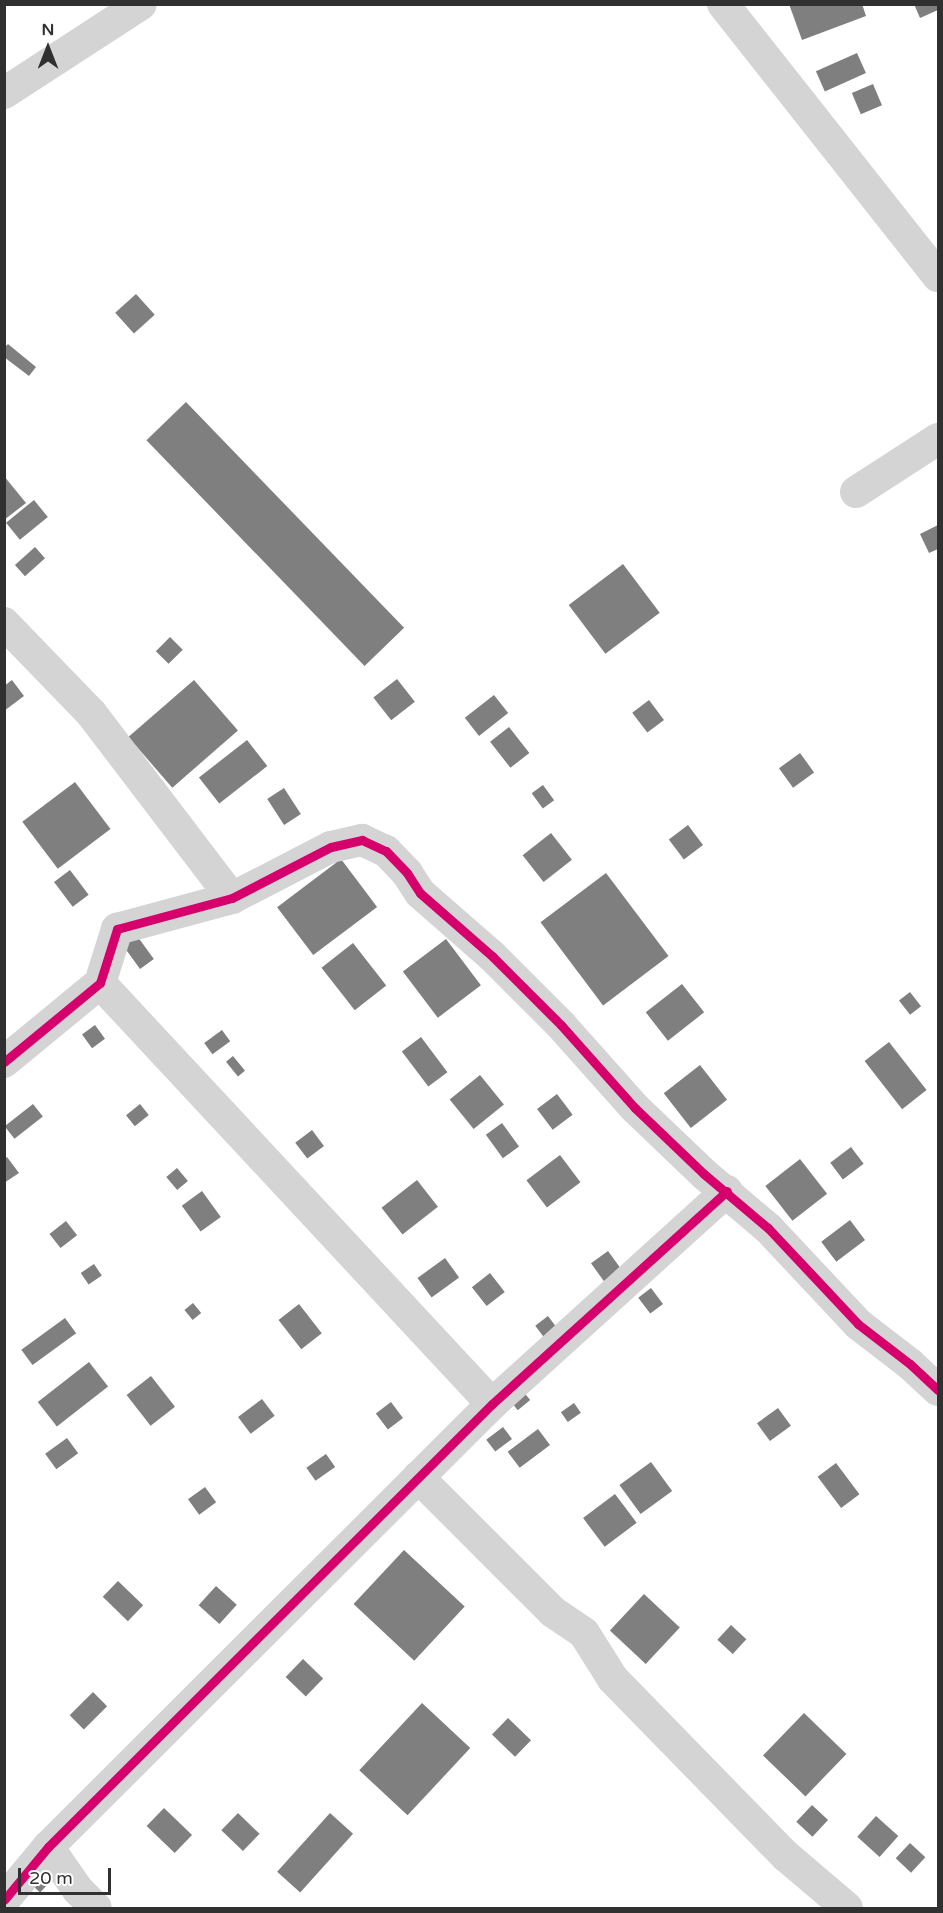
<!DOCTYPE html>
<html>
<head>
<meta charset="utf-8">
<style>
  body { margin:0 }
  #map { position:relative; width:943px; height:1913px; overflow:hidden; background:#fff; font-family:"Varela Round",sans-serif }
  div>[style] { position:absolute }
  .building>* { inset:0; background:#7f7f7f; transform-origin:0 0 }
  .minor>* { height:32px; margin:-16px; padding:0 16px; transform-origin:16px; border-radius:16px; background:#d4d4d4 }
  .cycleway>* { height:9px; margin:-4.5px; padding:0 4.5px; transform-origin:4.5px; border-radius:4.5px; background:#d6006c }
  span { translate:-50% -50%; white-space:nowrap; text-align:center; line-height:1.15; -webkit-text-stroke:6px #fff; paint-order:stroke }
  .frame { position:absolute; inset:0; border:6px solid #303030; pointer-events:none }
  .north { position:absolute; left:18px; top:18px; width:60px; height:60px; -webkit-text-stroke:4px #fff; paint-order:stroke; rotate:0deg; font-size:16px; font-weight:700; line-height:24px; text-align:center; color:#303030 }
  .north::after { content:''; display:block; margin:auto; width:21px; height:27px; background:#303030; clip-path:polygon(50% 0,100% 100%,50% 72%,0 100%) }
  .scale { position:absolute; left:18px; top:1868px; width:93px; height:27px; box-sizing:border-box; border:3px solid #303030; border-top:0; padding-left:8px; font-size:18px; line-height:21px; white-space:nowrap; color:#303030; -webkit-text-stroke:4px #fff; paint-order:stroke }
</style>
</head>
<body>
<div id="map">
  <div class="building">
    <div style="clip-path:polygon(789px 4px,862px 4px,866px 16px,802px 40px)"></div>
    <div style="clip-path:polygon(914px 4px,938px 4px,938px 10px,920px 18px)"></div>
    <div style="left:857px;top:53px;width:22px;height:45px;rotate:66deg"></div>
    <div style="left:873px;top:84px;width:23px;height:23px;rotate:67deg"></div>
    <div style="left:136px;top:294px;width:28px;height:28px;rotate:48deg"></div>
    <div style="clip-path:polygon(8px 344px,36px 367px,29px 376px,4px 357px,4px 348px)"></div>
    <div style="left:186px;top:402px;width:314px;height:55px;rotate:46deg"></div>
    <div style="clip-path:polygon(4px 476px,26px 503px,4px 520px)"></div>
    <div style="left:34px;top:500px;width:22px;height:36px;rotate:51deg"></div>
    <div style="clip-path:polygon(938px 525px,938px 549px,929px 553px,920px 534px)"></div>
    <div style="left:35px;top:547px;width:15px;height:27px;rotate:48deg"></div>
    <div style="left:623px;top:564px;width:61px;height:68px;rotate:53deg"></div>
    <div style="left:170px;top:637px;width:18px;height:20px;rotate:45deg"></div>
    <div style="left:397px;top:679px;width:29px;height:30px;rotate:52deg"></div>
    <div style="clip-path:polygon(12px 680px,24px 696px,4px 711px,4px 686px)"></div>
    <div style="left:194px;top:680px;width:67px;height:87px;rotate:49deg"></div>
    <div style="left:494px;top:695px;width:23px;height:37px;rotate:52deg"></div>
    <div style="left:649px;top:700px;width:25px;height:21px;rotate:53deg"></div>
    <div style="left:509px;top:727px;width:33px;height:24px;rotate:52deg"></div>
    <div style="left:247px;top:740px;width:33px;height:61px;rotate:52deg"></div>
    <div style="left:800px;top:753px;width:24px;height:26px;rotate:54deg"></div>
    <div style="left:75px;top:782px;width:59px;height:66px;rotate:53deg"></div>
    <div style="left:543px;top:785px;width:19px;height:14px;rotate:54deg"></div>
    <div style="left:284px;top:788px;width:31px;height:20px;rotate:57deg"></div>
    <div style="left:688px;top:825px;width:25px;height:24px;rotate:53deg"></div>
    <div style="left:551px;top:833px;width:34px;height:36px;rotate:52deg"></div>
    <div style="left:341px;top:859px;width:60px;height:80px;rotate:53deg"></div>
    <div style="left:70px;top:870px;width:31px;height:20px;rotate:53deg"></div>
    <div style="left:606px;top:873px;width:104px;height:82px;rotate:53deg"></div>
    <div style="left:135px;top:933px;width:32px;height:17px;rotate:54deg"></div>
    <div style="left:446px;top:939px;width:58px;height:54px;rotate:53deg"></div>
    <div style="left:353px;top:943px;width:54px;height:40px;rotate:52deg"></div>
    <div style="left:682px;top:984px;width:36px;height:46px;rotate:52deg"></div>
    <div style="left:910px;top:992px;width:18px;height:14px;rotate:52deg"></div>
    <div style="left:95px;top:1025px;width:17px;height:16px;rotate:54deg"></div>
    <div style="left:222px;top:1030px;width:14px;height:22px;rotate:54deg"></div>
    <div style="left:421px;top:1037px;width:44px;height:24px;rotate:53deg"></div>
    <div style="left:889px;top:1042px;width:61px;height:31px;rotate:52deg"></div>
    <div style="left:233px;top:1056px;width:19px;height:9px;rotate:51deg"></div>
    <div style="left:700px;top:1065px;width:44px;height:46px;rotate:52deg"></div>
    <div style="left:480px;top:1075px;width:38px;height:39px;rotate:51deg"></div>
    <div style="left:557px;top:1094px;width:26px;height:25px;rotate:53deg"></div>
    <div style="left:33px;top:1104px;width:16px;height:36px;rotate:52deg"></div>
    <div style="left:140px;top:1104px;width:14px;height:18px;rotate:51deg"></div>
    <div style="left:502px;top:1123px;width:29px;height:20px;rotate:54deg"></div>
    <div style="left:312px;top:1130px;width:20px;height:21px;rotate:53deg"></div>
    <div style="left:851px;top:1147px;width:21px;height:26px;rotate:53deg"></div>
    <div style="left:560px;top:1155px;width:34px;height:42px;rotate:53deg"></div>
    <div style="clip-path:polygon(7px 1157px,19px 1173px,4px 1183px,4px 1159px)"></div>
    <div style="left:800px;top:1159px;width:44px;height:44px;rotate:52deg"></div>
    <div style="left:177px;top:1168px;width:17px;height:14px;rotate:50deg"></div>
    <div style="left:417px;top:1180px;width:34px;height:45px;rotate:52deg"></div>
    <div style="left:202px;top:1191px;width:32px;height:25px;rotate:54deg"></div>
    <div style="left:850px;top:1220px;width:25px;height:36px;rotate:53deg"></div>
    <div style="left:66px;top:1221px;width:18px;height:21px;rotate:52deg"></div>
    <div style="left:608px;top:1251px;width:22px;height:21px;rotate:54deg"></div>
    <div style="left:445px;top:1258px;width:24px;height:34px;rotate:54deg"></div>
    <div style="left:94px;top:1264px;width:14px;height:16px;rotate:56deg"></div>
    <div style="left:490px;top:1273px;width:24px;height:23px;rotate:52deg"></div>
    <div style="left:651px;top:1288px;width:20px;height:16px;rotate:53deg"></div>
    <div style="left:193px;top:1303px;width:13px;height:11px;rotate:51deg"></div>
    <div style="left:299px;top:1304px;width:37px;height:26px;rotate:52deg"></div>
    <div style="left:548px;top:1316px;width:21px;height:16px;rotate:53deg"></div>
    <div style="left:65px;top:1318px;width:19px;height:54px;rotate:54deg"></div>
    <div style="left:89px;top:1362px;width:31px;height:65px;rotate:52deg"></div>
    <div style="left:151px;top:1376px;width:39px;height:31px;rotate:52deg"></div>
    <div style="left:522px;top:1390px;width:13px;height:16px;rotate:51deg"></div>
    <div style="left:262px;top:1399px;width:21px;height:30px;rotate:53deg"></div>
    <div style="left:391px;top:1402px;width:20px;height:19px;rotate:53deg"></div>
    <div style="left:574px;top:1403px;width:12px;height:16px;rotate:55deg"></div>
    <div style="left:778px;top:1408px;width:22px;height:26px;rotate:54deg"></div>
    <div style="left:503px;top:1427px;width:15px;height:21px;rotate:53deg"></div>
    <div style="left:538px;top:1429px;width:20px;height:38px;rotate:53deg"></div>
    <div style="left:67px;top:1438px;width:19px;height:27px;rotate:54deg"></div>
    <div style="left:326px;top:1454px;width:16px;height:24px;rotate:55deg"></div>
    <div style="left:651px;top:1462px;width:36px;height:39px;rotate:54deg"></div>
    <div style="left:836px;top:1463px;width:39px;height:23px;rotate:53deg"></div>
    <div style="left:205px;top:1487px;width:19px;height:21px;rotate:54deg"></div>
    <div style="left:615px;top:1494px;width:36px;height:40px;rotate:53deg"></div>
    <div style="left:404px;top:1550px;width:83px;height:74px;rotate:43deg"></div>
    <div style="left:118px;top:1581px;width:35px;height:22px;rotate:44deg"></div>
    <div style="left:216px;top:1586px;width:28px;height:26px;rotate:42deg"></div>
    <div style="left:644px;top:1594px;width:49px;height:50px;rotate:43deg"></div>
    <div style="left:731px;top:1625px;width:21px;height:20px;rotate:43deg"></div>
    <div style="left:303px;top:1659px;width:28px;height:25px;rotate:44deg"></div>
    <div style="left:93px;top:1692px;width:20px;height:33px;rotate:45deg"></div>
    <div style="left:422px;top:1703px;width:66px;height:92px;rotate:43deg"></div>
    <div style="left:804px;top:1713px;width:59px;height:59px;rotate:44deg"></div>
    <div style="left:508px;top:1718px;width:32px;height:23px;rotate:44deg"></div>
    <div style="left:812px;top:1805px;width:22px;height:23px;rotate:43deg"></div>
    <div style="left:164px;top:1808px;width:39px;height:25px;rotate:44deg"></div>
    <div style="left:238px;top:1813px;width:30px;height:24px;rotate:44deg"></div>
    <div style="left:330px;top:1813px;width:31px;height:79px;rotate:42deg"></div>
    <div style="left:876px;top:1816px;width:30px;height:28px;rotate:42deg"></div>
    <div style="left:910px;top:1843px;width:21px;height:21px;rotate:43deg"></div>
    <div style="left:35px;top:1870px;width:19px;height:13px;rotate:43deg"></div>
  </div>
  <div class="minor">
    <div style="left:723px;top:4px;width:347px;rotate:51.7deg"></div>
    <div style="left:4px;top:93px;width:163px;rotate:-33deg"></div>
    <div style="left:856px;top:492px;width:98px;rotate:-32.9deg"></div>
    <div style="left:4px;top:623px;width:125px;rotate:46deg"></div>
    <div style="left:91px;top:713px;width:233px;rotate:52.7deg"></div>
    <div style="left:100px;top:983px;width:575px;rotate:47.04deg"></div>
    <div style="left:4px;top:1062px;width:124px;rotate:-39.5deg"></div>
    <div style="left:100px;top:983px;width:57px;rotate:-72.5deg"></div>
    <div style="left:117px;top:929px;width:119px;rotate:-15.1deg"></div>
    <div style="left:232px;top:898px;width:111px;rotate:-27.3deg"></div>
    <div style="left:331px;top:847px;width:32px;rotate:-13deg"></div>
    <div style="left:362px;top:840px;width:26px;rotate:25deg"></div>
    <div style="left:386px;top:851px;width:30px;rotate:46deg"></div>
    <div style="left:407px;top:873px;width:24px;rotate:57deg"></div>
    <div style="left:420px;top:893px;width:97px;rotate:41.2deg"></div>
    <div style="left:493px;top:957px;width:96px;rotate:45deg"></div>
    <div style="left:561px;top:1025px;width:111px;rotate:48.3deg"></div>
    <div style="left:635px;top:1108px;width:95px;rotate:43.7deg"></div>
    <div style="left:704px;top:1174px;width:84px;rotate:40.2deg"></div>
    <div style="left:768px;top:1228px;width:132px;rotate:46.8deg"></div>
    <div style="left:858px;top:1324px;width:66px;rotate:37.6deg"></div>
    <div style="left:910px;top:1364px;width:38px;rotate:43deg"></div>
    <div style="left:418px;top:1477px;width:191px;rotate:45deg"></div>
    <div style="left:553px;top:1612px;width:37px;rotate:34deg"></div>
    <div style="left:584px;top:1633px;width:54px;rotate:57.8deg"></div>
    <div style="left:613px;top:1679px;width:248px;rotate:45.7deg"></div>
    <div style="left:786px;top:1856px;width:80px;rotate:40.4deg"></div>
    <div style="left:48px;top:1847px;width:52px;rotate:55.1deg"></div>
    <div style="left:78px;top:1890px;width:25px;rotate:45deg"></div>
    <div style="left:4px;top:1900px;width:69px;rotate:-50.3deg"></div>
    <div style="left:48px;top:1847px;width:627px;rotate:-44.94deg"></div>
    <div style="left:492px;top:1404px;width:317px;rotate:-42.2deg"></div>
  </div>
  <div class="cycleway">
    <div style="left:4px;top:1062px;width:124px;rotate:-39.5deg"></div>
    <div style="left:100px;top:983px;width:57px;rotate:-72.5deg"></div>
    <div style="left:117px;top:929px;width:119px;rotate:-15.1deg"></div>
    <div style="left:232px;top:898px;width:111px;rotate:-27.3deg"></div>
    <div style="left:331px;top:847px;width:32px;rotate:-13deg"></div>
    <div style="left:362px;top:840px;width:26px;rotate:25deg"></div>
    <div style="left:386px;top:851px;width:30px;rotate:46deg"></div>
    <div style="left:407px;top:873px;width:24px;rotate:57deg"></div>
    <div style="left:420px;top:893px;width:97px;rotate:41.2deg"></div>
    <div style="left:493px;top:957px;width:96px;rotate:45deg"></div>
    <div style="left:561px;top:1025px;width:111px;rotate:48.3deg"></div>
    <div style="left:635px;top:1108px;width:95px;rotate:43.7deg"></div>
    <div style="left:704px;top:1174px;width:84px;rotate:40.2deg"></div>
    <div style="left:768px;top:1228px;width:132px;rotate:46.8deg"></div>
    <div style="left:858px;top:1324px;width:66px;rotate:37.6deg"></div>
    <div style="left:910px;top:1364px;width:38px;rotate:43deg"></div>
    <div style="left:4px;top:1900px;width:69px;rotate:-50.3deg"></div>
    <div style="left:48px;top:1847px;width:627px;rotate:-44.94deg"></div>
    <div style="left:492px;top:1404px;width:317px;rotate:-42.2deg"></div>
  </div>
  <div class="frame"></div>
  <div class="north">N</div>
  <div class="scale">20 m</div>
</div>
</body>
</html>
